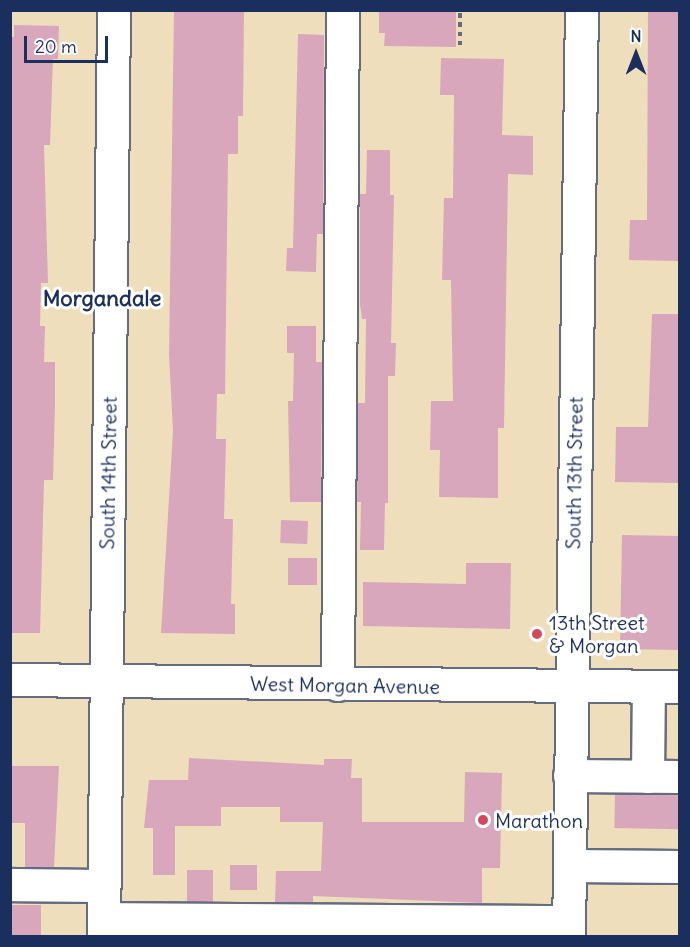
<!DOCTYPE html>
<html>
<head>
<meta charset="utf-8">
<style>
  body { margin:0 }
  #map { position:relative; width:690px; height:947px; overflow:hidden; background:#eedebc; font-family:Delius,sans-serif }
  div>[style] { position:absolute }
  .building>* { inset:0; background:#d8a7bb; transform-origin:0 0 }
  .path>* { height:4px; margin-top:-2px; transform-origin:0; background:repeating-linear-gradient(90deg,#656c7f 0 4.5px,transparent 0 9px) }
  .roads { filter:drop-shadow(2px 0 #656c7f) drop-shadow(-2px 0 #656c7f) drop-shadow(0 2px #656c7f) drop-shadow(0 -2px #656c7f) }
  .minor>* { height:32px; margin:-16px; padding:0 16px; transform-origin:16px; border-radius:16px; background:#fff }
  .dots>* { width:16px; height:16px; translate:-50% -50%; box-sizing:border-box; border:3px solid #fff; border-radius:50% }
  span { translate:-50% -50%; white-space:nowrap; text-align:center; line-height:1.15; -webkit-text-stroke:6px #fff; paint-order:stroke }
  .street-label { font-size:20px; color:#1b2f5e }
  .poi-label { font-size:20px; color:#1b2f5e }
  .left { translate:0 -50%; text-align:left }
  .quarter-label { font-size:22px; color:#1b2f5e; font-weight:700 }
  .frame { position:absolute; inset:0; border:12px solid #1b2f5e; pointer-events:none }
  .north { position:absolute; left:606px; top:24px; width:60px; height:60px; -webkit-text-stroke:4px #fff; paint-order:stroke; rotate:0deg; font-size:16px; font-weight:700; line-height:24px; text-align:center; color:#1b2f5e }
  .north::after { content:''; display:block; margin:auto; width:21px; height:27px; background:#1b2f5e; clip-path:polygon(50% 0,100% 100%,50% 72%,0 100%) }
  .scale { position:absolute; left:24px; top:36px; width:84px; height:27px; box-sizing:border-box; border:3px solid #1b2f5e; border-top:0; padding-left:8px; font-size:18px; line-height:21px; white-space:nowrap; color:#1b2f5e; -webkit-text-stroke:4px #fff; paint-order:stroke }
</style>
</head>
<body>
<div id="map">
  <div class="building">
    <div style="clip-path:polygon(174px 10px,244px 10px,243px 116px,238px 116px,238px 154px,228px 154px,225px 394px,217px 394px,216px 439px,226px 439px,224px 519px,233px 519px,231px 604px,235px 604px,235px 634px,161px 633px,173px 431px,169px 355px)"></div>
    <div style="clip-path:polygon(379px 10px,456px 10px,456px 47px,384px 46px,385px 33px,379px 33px)"></div>
    <div style="clip-path:polygon(648px 10px,680px 10px,680px 261px,629px 260px,630px 220px,647px 220px)"></div>
    <div style="clip-path:polygon(14px 25px,59px 26px,58px 59px,53px 59px,50px 145px,44px 145px,48px 283px,41px 283px,40px 326px,45px 326px,44px 362px,55px 362px,55px 405px,53px 480px,44px 480px,40px 633px,10px 633px,10px 37px,14px 37px)"></div>
    <div style="clip-path:polygon(298px 34px,324px 35px,323px 234px,317px 234px,316px 272px,286px 271px,287px 248px,293px 248px)"></div>
    <div style="clip-path:polygon(441px 58px,504px 59px,502px 135px,533px 136px,533px 175px,508px 174px,504px 428px,498px 428px,498px 498px,439px 497px,440px 450px,430px 450px,431px 401px,453px 401px,451px 280px,442px 280px,444px 198px,453px 198px,454px 95px,440px 95px)"></div>
    <div style="clip-path:polygon(367px 150px,390px 150px,390px 195px,394px 195px,391px 343px,396px 343px,395px 376px,388px 376px,388px 503px,385px 503px,384px 550px,360px 550px,361px 502px,357px 502px,358px 403px,365px 403px,366px 319px,362px 319px,360px 304px,360px 194px,366px 194px)"></div>
    <div style="clip-path:polygon(652px 314px,680px 314px,680px 483px,615px 482px,616px 427px,648px 427px)"></div>
    <div style="clip-path:polygon(287px 326px,316px 326px,316px 362px,322px 362px,321px 502px,290px 502px,288px 401px,293px 401px,294px 353px,287px 353px)"></div>
    <div style="left:281px;top:520px;width:27px;height:23px;rotate:2deg"></div>
    <div style="left:622px;top:535px;width:58px;height:114px;rotate:1deg"></div>
    <div style="left:288px;top:558px;width:29px;height:27px"></div>
    <div style="clip-path:polygon(466px 563px,511px 563px,510px 629px,363px 626px,363px 582px,466px 584px)"></div>
    <div style="clip-path:polygon(189px 758px,324px 765px,324px 759px,352px 759px,351px 778px,362px 778px,362px 822px,464px 822px,465px 772px,502px 773px,500px 868px,482px 868px,482px 903px,313px 896px,313px 902px,275px 902px,276px 871px,321px 871px,323px 822px,280px 822px,280px 807px,221px 807px,221px 826px,175px 826px,175px 875px,153px 875px,153px 828px,144px 828px,149px 780px,188px 780px)"></div>
    <div style="clip-path:polygon(10px 766px,59px 766px,54px 867px,25px 867px,25px 823px,10px 823px)"></div>
    <div style="left:615px;top:794px;width:65px;height:34px;rotate:1deg"></div>
    <div style="left:230px;top:865px;width:27px;height:25px"></div>
    <div style="left:187px;top:870px;width:26px;height:32px"></div>
    <div style="left:10px;top:905px;width:31px;height:31px"></div>
  </div>
  <div class="path">
    <div style="left:460px;top:45px;width:35px;rotate:-90deg"></div>
  </div>
  <div class="roads">
    <div class="minor">
      <div style="left:10px;top:680px;width:670px;rotate:0.6deg"></div>
      <div style="left:338px;top:685px;width:675px;rotate:-89.58deg"></div>
      <div style="left:570px;top:776px;width:110px;rotate:0.5deg"></div>
      <div style="left:648px;top:777px;width:90px;rotate:-89.4deg"></div>
      <div style="left:570px;top:866px;width:110px;rotate:0.5deg"></div>
      <div style="left:10px;top:885px;width:94px;rotate:0.6deg"></div>
      <div style="left:104px;top:919px;width:465px;rotate:0.4deg"></div>
      <div style="left:104px;top:936px;width:926px;rotate:-89.38deg"></div>
      <div style="left:569px;top:936px;width:926px;rotate:-89.2deg"></div>
    </div>
  </div>
  <div class="dots">
    <div style="left:537px;top:634px;background:#d1495b"></div>
    <div style="left:483px;top:820px;background:#d1495b"></div>
  </div>
  <div class="street-label">
    <span style="left:108px;top:473px;rotate:-89deg">South 14th Street</span>
    <span style="left:574px;top:473px;rotate:-89deg">South 13th Street</span>
    <span style="left:345px;top:685px;rotate:1deg">West Morgan Avenue</span>
  </div>
  <div class="poi-label">
    <span class="left" style="left:549px;top:634px">13th Street<br>&amp; Morgan</span>
    <span class="left" style="left:495px;top:820px">Marathon</span>
  </div>
  <div class="quarter-label">
    <span style="left:102px;top:299px">Morgandale</span>
  </div>
  <div class="frame"></div>
  <div class="north">N</div>
  <div class="scale">20 m</div>
</div>
</body>
</html>
